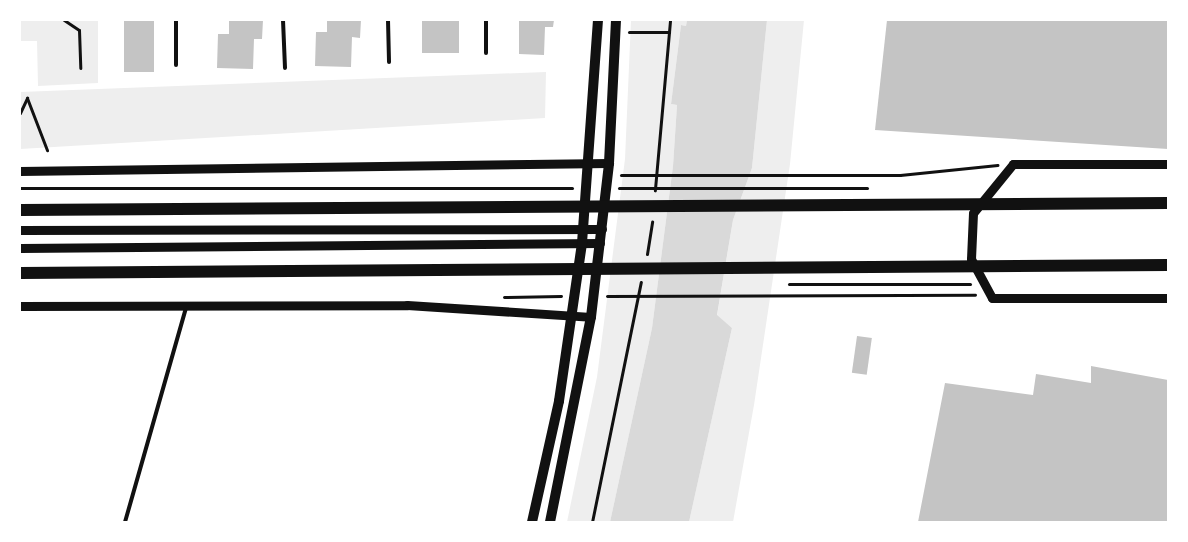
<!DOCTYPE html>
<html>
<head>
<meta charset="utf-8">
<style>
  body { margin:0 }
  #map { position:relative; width:1188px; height:542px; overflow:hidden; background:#fff; font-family:"Work Sans",sans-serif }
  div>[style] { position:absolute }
  .green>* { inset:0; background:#eee }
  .water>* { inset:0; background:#d9d9d9 }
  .building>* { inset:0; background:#c4c4c4; transform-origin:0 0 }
  .path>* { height:3px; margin:-1.5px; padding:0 1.5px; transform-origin:1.5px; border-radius:1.5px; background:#111 }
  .service>* { height:4px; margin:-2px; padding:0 2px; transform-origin:2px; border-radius:2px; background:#111 }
  .tertiary>* { height:9px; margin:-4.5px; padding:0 4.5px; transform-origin:4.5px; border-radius:4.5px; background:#111 }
  .secondary>* { height:10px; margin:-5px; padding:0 5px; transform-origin:5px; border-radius:5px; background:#111 }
  .primary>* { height:12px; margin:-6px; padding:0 6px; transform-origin:6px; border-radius:6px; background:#111 }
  span { translate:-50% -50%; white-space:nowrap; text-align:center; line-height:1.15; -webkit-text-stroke:4.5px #fff; paint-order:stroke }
  .frame { position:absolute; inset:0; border:21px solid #fff; pointer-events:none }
</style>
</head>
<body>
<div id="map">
  <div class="green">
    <div style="clip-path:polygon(20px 20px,98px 20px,98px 83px,38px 86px,37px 41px,20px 41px)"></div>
    <div style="clip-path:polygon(631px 20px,687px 20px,686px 26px,681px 25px,671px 104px,677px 105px,673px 166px,652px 328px,610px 522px,567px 522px,597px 377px,625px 159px)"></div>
    <div style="clip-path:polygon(767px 20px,804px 20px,790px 164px,754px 405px,733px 522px,689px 522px,732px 328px,717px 316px,733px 220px,752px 168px)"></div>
    <div style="clip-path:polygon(546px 72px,545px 118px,20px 149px,20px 92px)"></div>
  </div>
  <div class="water">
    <div style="clip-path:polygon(687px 20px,767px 20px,752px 168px,733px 220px,717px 315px,732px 328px,689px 522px,610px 522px,652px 328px,673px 166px,677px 105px,671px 104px,681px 25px,686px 26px)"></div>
  </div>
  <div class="building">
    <div style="left:124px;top:20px;width:30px;height:52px"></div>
    <div style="clip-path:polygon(229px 20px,263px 20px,262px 39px,254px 39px,253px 69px,217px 68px,218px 34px,229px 34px)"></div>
    <div style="clip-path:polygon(327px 20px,361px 20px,360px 38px,352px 37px,351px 67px,315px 66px,316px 32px,327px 32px)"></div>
    <div style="left:422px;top:20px;width:37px;height:33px"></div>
    <div style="clip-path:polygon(519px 20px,554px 20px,553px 27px,545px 27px,544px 55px,519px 54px)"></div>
    <div style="clip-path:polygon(887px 20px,1168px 20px,1168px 149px,875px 130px)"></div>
    <div style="left:857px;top:336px;width:15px;height:37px;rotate:8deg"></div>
    <div style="clip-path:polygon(1091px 366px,1168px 380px,1168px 522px,918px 522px,945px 383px,1033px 395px,1036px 374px,1091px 383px)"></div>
  </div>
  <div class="path">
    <div style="left:64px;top:20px;width:18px;rotate:34deg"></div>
    <div style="left:79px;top:30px;width:38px;rotate:88deg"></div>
    <div style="left:629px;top:32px;width:40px"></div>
    <div style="left:669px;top:32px;width:159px;rotate:95.1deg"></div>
    <div style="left:669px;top:32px;width:12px;rotate:-85deg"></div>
    <div style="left:20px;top:113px;width:17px;rotate:-65deg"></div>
    <div style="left:27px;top:98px;width:56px;rotate:69deg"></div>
    <div style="left:621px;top:175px;width:279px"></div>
    <div style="left:900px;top:175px;width:98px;rotate:-5.9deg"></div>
    <div style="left:20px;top:188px;width:552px"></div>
    <div style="left:619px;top:188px;width:248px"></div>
    <div style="left:647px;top:254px;width:33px;rotate:-81deg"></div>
    <div style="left:789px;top:284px;width:181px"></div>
    <div style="left:607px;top:296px;width:368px;rotate:-0.2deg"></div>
    <div style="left:504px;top:297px;width:57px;rotate:-1deg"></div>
    <div style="left:592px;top:522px;width:245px;rotate:-78.5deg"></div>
  </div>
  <div class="service">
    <div style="left:176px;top:20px;width:45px;rotate:90deg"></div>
    <div style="left:283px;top:20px;width:48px;rotate:87.6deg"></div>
    <div style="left:388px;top:20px;width:42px;rotate:88.6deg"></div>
    <div style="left:486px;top:53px;width:33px;rotate:-90deg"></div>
    <div style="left:125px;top:522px;width:226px;rotate:-74.1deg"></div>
  </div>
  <div class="tertiary">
    <div style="left:1168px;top:164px;width:155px;rotate:180deg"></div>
    <div style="left:1013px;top:164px;width:63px;rotate:129.2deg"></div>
    <div style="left:973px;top:213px;width:46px;rotate:92.5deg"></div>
    <div style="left:971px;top:259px;width:44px;rotate:61.7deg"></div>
    <div style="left:992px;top:298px;width:176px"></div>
    <div style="left:20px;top:171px;width:589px;rotate:-0.78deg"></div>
    <div style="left:20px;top:230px;width:582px;rotate:-0.1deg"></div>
    <div style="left:20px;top:248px;width:580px;rotate:-0.49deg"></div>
    <div style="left:20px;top:306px;width:387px;rotate:-0.1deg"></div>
    <div style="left:407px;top:305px;width:184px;rotate:3.7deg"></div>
  </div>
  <div class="secondary">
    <div style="left:532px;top:522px;width:124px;rotate:-77.4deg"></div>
    <div style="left:559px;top:401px;width:160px;rotate:-81.7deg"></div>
    <div style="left:582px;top:243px;width:224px;rotate:-85.9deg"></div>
    <div style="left:550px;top:522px;width:209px;rotate:-78.7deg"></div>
    <div style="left:591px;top:317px;width:155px;rotate:-83.3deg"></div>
    <div style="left:609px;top:163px;width:143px;rotate:-87.2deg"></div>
  </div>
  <div class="primary">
    <div style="left:20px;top:210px;width:1148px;rotate:-0.35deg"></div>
    <div style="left:20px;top:273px;width:1148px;rotate:-0.4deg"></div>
  </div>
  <div class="frame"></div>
</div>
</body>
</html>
